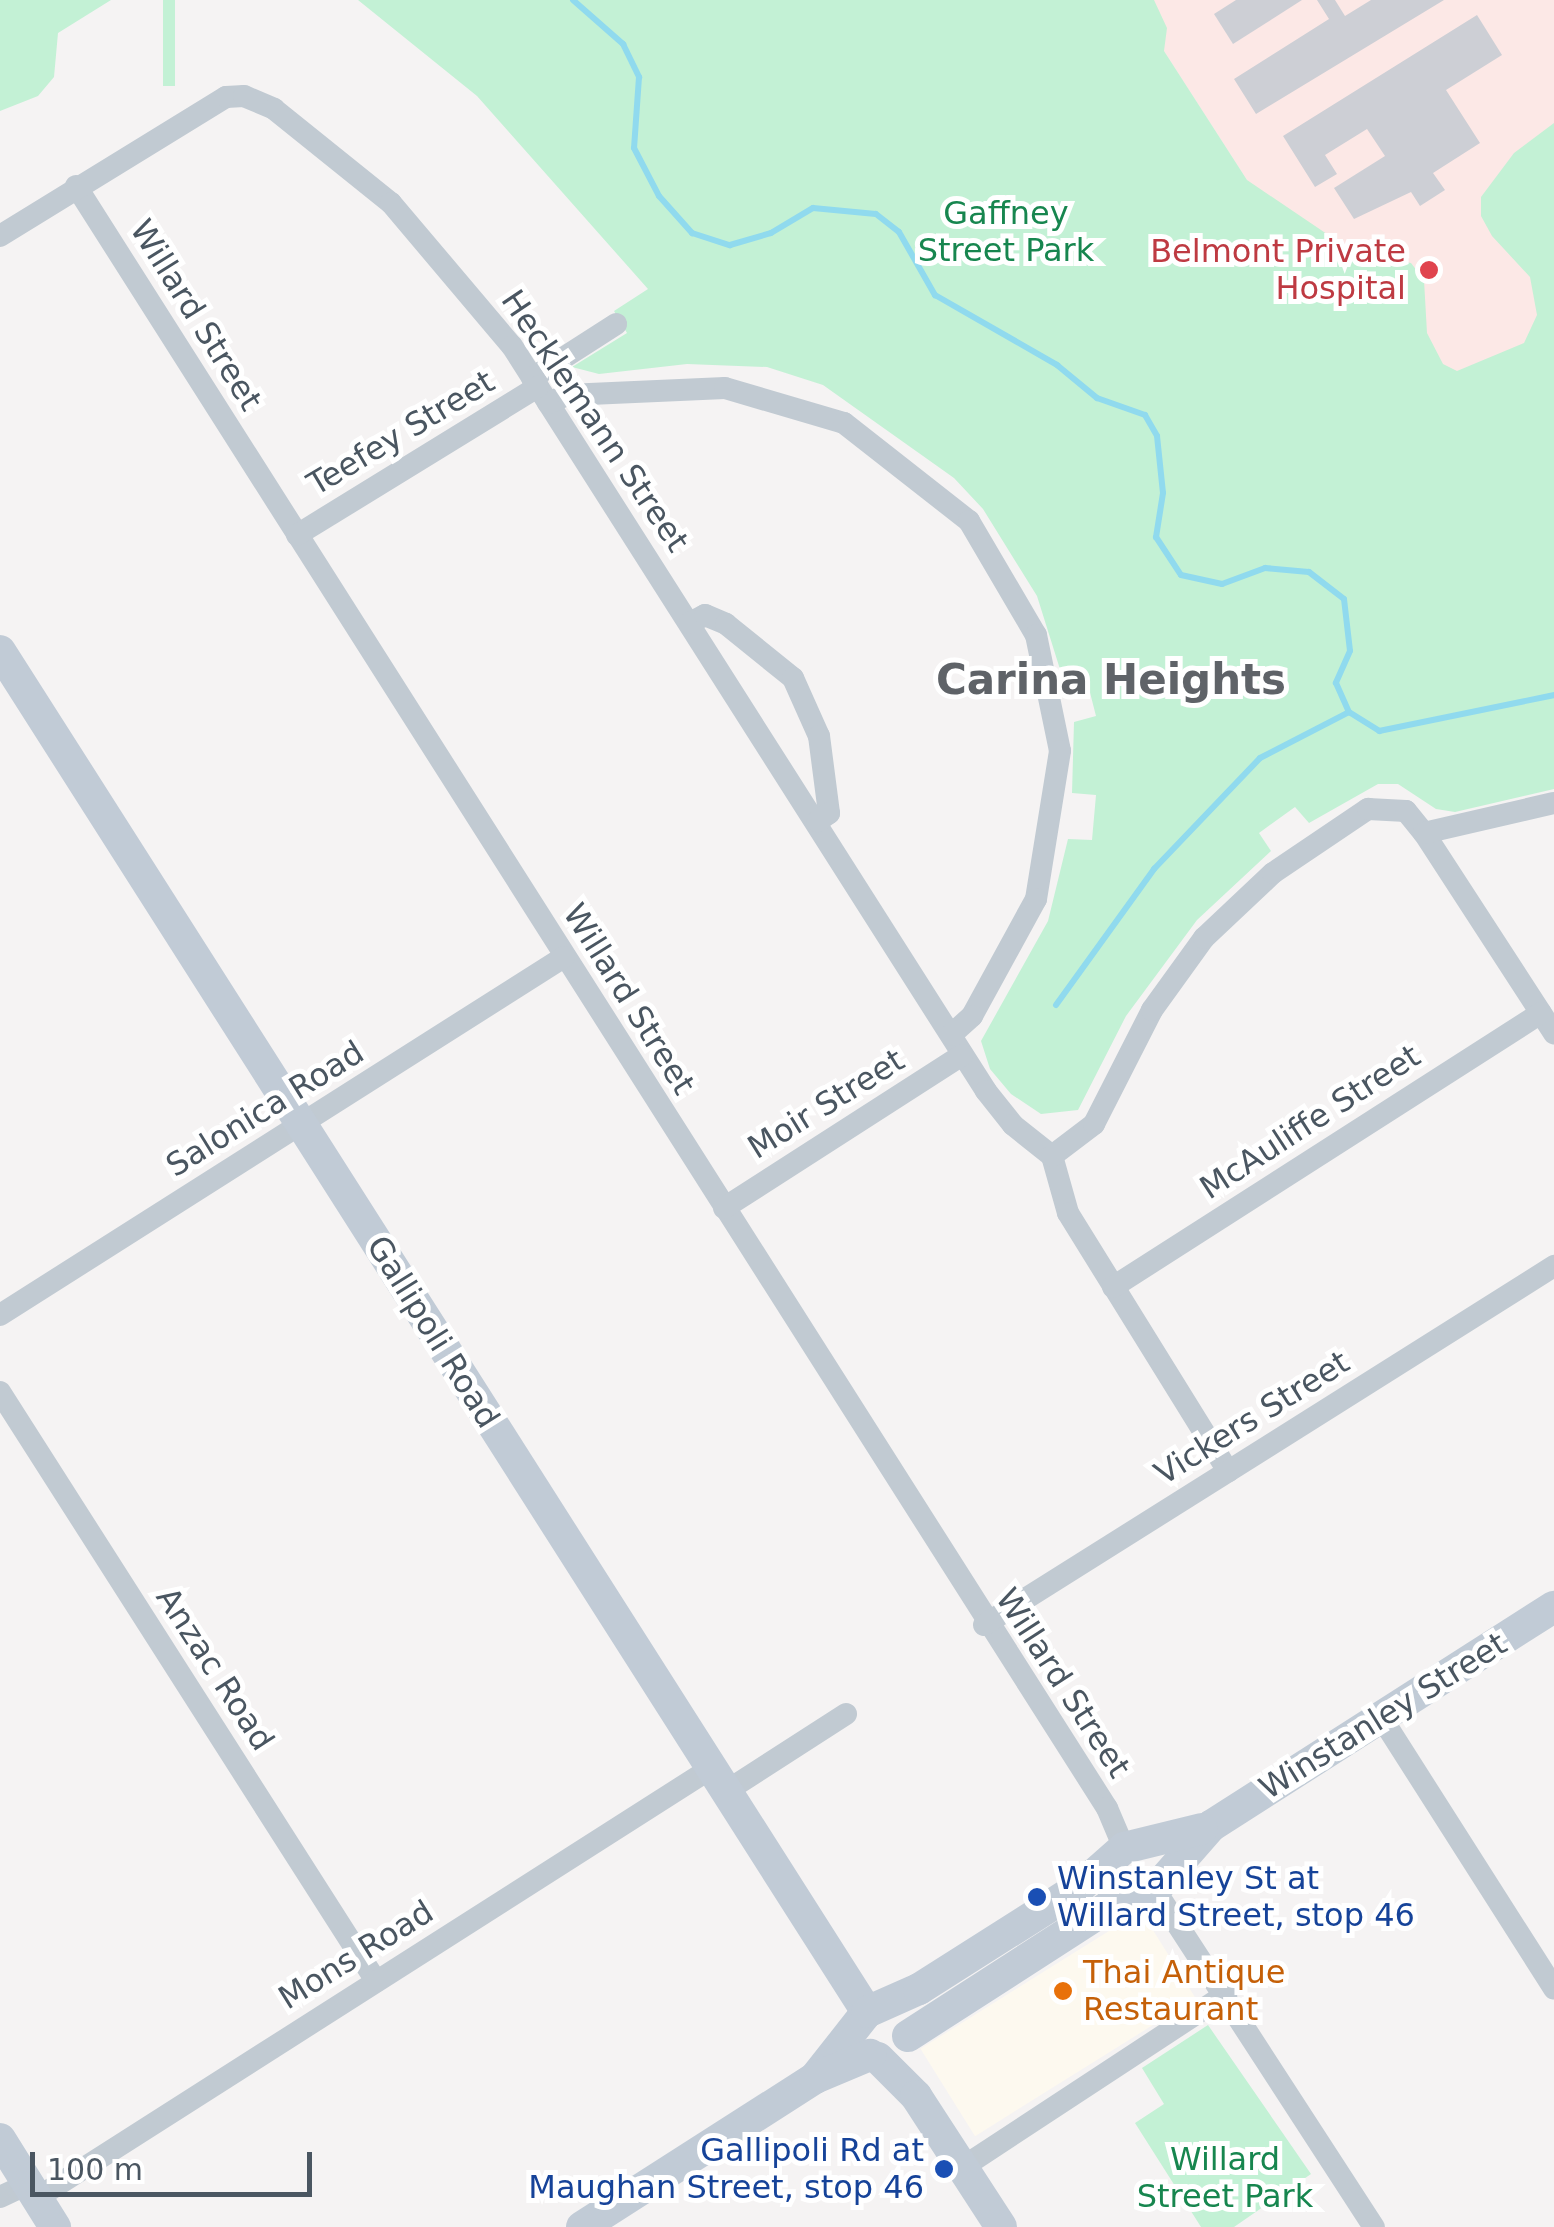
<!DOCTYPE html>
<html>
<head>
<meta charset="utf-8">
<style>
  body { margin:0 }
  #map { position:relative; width:1554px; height:2227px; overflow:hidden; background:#f5f3f3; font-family:"DejaVu Sans",sans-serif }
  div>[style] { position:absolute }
  .commercial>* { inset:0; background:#fdf9ef; transform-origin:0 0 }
  .medical>* { inset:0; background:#fce8e6 }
  .green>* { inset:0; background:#c3f1d5; transform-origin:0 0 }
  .stream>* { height:6px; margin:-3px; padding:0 3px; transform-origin:3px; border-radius:3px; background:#90daee }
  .building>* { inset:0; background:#cdcfd5 }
  .street>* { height:22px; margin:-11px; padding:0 11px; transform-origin:11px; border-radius:11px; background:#c1cad2 }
  .secondary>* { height:32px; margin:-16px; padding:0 16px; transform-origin:16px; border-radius:16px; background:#c1cbd6 }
  .dots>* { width:28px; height:28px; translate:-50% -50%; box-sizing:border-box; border:5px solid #fff; border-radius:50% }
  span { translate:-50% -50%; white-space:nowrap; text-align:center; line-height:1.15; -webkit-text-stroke:10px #fff; paint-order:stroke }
  .park-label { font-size:32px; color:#17864f }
  .health-label { font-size:32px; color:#be3a42 }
  .right { translate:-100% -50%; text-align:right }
  .street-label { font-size:32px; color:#4a5661 }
  .transit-label { font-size:32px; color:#164399 }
  .left { translate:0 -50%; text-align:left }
  .food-label { font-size:32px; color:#c56008 }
  .district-label { font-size:42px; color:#5f6368; font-weight:700 }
  .scale { position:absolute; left:30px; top:2152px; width:282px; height:45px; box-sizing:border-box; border:5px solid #4a5661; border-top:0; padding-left:12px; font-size:30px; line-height:35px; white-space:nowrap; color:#4a5661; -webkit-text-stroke:8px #fff; paint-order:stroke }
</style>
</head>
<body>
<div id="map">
  <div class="commercial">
    <div style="left:1141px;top:1911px;width:103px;height:260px;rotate:58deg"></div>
  </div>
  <div class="medical">
    <div style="clip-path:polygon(1131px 0,1554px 0,1554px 359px,1415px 441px)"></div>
  </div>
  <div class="green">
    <div style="clip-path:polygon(0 0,111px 0,58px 33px,54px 77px,38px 96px,0 111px)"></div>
    <div style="left:163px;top:0;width:12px;height:86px"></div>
    <div style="clip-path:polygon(358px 0,1154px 0,1167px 28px,1164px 51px,1247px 180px,1352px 251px,1411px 263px,1424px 280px,1427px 333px,1443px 364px,1457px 371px,1524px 343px,1537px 315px,1530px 277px,1492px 236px,1481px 216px,1481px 197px,1514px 153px,1554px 123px,1554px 789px,1455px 812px,1436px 809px,1398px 784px,1378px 784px,1309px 823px,1295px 807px,1259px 833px,1271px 851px,1197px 920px,1126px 1016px,1078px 1110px,1041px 1114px,1011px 1094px,990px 1069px,981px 1041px,1048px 921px,1068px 839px,1092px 840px,1096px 795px,1072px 793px,1074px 722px,1096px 716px,1086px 677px,1064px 682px,1037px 596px,983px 509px,954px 478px,823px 385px,767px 367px,687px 364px,599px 374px,572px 367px,627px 333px,614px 311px,648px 289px,477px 96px)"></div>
    <div style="clip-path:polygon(1208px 2025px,1311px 2174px,1234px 2227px,1201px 2227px,1135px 2123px,1164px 2104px,1142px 2068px)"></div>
  </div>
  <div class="stream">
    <div style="left:573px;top:0;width:67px;rotate:41.3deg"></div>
    <div style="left:623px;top:44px;width:37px;rotate:64deg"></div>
    <div style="left:639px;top:77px;width:71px;rotate:94deg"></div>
    <div style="left:634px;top:148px;width:54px;rotate:62.5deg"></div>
    <div style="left:659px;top:196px;width:50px;rotate:48.3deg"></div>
    <div style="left:692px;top:233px;width:40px;rotate:18deg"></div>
    <div style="left:730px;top:245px;width:43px;rotate:-16.3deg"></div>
    <div style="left:771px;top:233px;width:49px;rotate:-30.8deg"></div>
    <div style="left:813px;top:208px;width:63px;rotate:5.4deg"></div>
    <div style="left:876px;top:214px;width:29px;rotate:38deg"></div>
    <div style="left:899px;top:232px;width:73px;rotate:60.3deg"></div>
    <div style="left:935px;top:295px;width:141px;rotate:29.8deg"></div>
    <div style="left:1057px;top:365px;width:52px;rotate:39.5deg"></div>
    <div style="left:1097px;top:398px;width:51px;rotate:19.5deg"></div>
    <div style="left:1145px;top:415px;width:24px;rotate:60deg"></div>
    <div style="left:1157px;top:436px;width:57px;rotate:84deg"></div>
    <div style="left:1163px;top:493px;width:45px;rotate:99deg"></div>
    <div style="left:1156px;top:537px;width:45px;rotate:56.7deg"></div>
    <div style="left:1181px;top:575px;width:42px;rotate:12.4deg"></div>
    <div style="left:1222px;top:584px;width:46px;rotate:-20.4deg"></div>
    <div style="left:1265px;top:568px;width:44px;rotate:5.2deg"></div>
    <div style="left:1309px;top:572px;width:44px;rotate:37.6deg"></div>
    <div style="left:1344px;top:599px;width:52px;rotate:83.4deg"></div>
    <div style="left:1350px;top:651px;width:35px;rotate:114deg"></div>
    <div style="left:1336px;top:683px;width:32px;rotate:66deg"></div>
    <div style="left:1349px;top:712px;width:36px;rotate:32deg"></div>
    <div style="left:1379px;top:731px;width:179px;rotate:-11.6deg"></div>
    <div style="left:1056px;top:1005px;width:168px;rotate:-54.2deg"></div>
    <div style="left:1154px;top:869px;width:153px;rotate:-46.3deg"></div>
    <div style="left:1260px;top:758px;width:100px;rotate:-27.3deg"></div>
  </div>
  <div class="building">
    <div style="clip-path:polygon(1236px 0,1302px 0,1233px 44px,1214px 14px)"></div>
    <div style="clip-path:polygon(1317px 0,1335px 0,1345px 16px,1371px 0,1444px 0,1256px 114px,1234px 79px,1329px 19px)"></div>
    <div style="clip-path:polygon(1477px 15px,1502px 55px,1446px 90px,1480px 143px,1433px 173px,1445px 190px,1420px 206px,1411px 192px,1354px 219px,1334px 188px,1385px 156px,1367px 129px,1325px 155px,1337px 174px,1315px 187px,1283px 136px)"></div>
  </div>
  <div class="street">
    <div style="left:76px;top:186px;width:1922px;rotate:57.56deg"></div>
    <div style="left:1107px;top:1808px;width:43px;rotate:67deg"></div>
    <div style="left:0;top:236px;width:265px;rotate:-31.6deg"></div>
    <div style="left:226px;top:97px;width:18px;rotate:-3deg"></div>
    <div style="left:244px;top:96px;width:33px;rotate:23deg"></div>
    <div style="left:274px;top:109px;width:150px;rotate:38.8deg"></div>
    <div style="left:391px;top:203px;width:187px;rotate:49.8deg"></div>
    <div style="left:512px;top:346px;width:883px;rotate:57.53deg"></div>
    <div style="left:986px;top:1091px;width:43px;rotate:51.5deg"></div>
    <div style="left:1013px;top:1125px;width:50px;rotate:38.5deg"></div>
    <div style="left:1052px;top:1156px;width:59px;rotate:74.3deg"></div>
    <div style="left:1068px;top:1213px;width:304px;rotate:58.2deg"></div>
    <div style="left:532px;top:378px;width:100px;rotate:-32.7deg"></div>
    <div style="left:548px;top:403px;width:21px;rotate:-23deg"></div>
    <div style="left:567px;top:395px;width:158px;rotate:-2.5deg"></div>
    <div style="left:725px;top:388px;width:124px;rotate:16.4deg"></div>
    <div style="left:844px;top:423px;width:159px;rotate:38.1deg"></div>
    <div style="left:969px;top:521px;width:132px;rotate:59.6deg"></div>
    <div style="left:1036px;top:635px;width:118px;rotate:78.3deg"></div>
    <div style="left:1060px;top:751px;width:150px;rotate:99.2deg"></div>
    <div style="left:1036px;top:899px;width:133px;rotate:118.7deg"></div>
    <div style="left:972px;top:1016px;width:28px;rotate:138deg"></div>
    <div style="left:297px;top:535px;width:283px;rotate:-31.6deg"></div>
    <div style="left:690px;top:623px;width:17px;rotate:-28deg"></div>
    <div style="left:705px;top:615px;width:23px;rotate:23deg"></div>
    <div style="left:726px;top:624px;width:86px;rotate:38.9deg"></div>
    <div style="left:793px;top:678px;width:64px;rotate:65.9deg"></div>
    <div style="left:819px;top:736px;width:78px;rotate:82.6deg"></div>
    <div style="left:829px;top:813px;width:14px;rotate:144deg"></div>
    <div style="left:1424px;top:833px;width:239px;rotate:57deg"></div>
    <div style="left:1052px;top:1156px;width:53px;rotate:-37.3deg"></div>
    <div style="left:1094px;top:1124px;width:128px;rotate:-63deg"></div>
    <div style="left:1152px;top:1010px;width:89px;rotate:-54.2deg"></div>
    <div style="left:1204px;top:938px;width:95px;rotate:-43.3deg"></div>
    <div style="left:1273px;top:873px;width:115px;rotate:-34deg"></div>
    <div style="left:1368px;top:809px;width:38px;rotate:3deg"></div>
    <div style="left:1406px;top:811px;width:28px;rotate:51deg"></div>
    <div style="left:1424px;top:833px;width:133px;rotate:-13deg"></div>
    <div style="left:724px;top:1208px;width:283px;rotate:-32.7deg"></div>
    <div style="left:1113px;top:1287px;width:508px;rotate:-32.63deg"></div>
    <div style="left:0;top:1315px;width:668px;rotate:-32.41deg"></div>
    <div style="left:0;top:1392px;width:699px;rotate:57.45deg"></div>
    <div style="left:984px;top:1625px;width:674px;rotate:-32.2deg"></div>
    <div style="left:1381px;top:1717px;width:322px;rotate:57.5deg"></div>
    <div style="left:725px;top:1792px;width:144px;rotate:-32.8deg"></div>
    <div style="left:1155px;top:1890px;width:402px;rotate:57deg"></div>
    <div style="left:963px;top:2167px;width:315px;rotate:-33.3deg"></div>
    <div style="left:0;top:2197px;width:31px;rotate:-25deg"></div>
    <div style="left:37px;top:2198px;width:798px;rotate:-32.52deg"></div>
  </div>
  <div class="secondary">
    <div style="left:0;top:651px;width:1614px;rotate:57.5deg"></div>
    <div style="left:908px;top:2036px;width:238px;rotate:-32.8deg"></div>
    <div style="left:1108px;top:1907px;width:50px;rotate:-19.9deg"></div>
    <div style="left:1155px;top:1890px;width:85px;rotate:-48.8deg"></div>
    <div style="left:1211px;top:1826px;width:407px;rotate:-32.6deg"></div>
    <div style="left:878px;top:2058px;width:54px;rotate:45deg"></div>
    <div style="left:916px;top:2096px;width:156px;rotate:57deg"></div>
    <div style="left:815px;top:2078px;width:84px;rotate:-51.8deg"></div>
    <div style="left:867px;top:2012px;width:57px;rotate:-23.9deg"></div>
    <div style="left:919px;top:1989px;width:192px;rotate:-32.4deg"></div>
    <div style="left:1081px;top:1886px;width:57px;rotate:-41.5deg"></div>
    <div style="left:1124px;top:1848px;width:80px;rotate:-13.7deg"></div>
    <div style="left:0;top:2139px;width:104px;rotate:58deg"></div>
    <div style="left:582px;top:2227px;width:277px;rotate:-32.6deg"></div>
    <div style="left:815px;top:2078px;width:60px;rotate:-22.7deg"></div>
  </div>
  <div class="dots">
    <div style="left:1429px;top:270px;background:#e0444e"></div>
    <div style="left:1037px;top:1897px;background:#1a4fb4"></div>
    <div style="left:1063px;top:1991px;background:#e8710a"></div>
    <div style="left:944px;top:2169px;background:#1a4fb4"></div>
  </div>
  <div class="park-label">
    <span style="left:1006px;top:232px">Gaffney<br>Street Park</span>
    <span style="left:1225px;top:2178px">Willard<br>Street Park</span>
  </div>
  <div class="health-label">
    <span class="right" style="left:1406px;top:270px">Belmont Private<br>Hospital</span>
  </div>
  <div class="street-label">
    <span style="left:196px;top:315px;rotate:58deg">Willard Street</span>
    <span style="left:595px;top:421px;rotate:56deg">Hecklemann Street</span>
    <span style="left:401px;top:433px;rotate:-31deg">Teefey Street</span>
    <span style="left:629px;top:999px;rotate:58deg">Willard Street</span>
    <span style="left:826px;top:1104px;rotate:-32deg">Moir Street</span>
    <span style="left:265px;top:1109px;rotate:-32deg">Salonica Road</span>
    <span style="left:1310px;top:1122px;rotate:-33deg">McAuliffe Street</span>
    <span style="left:433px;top:1332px;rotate:58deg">Gallipoli Road</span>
    <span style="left:1252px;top:1418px;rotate:-32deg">Vickers Street</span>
    <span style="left:215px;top:1669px;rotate:57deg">Anzac Road</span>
    <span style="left:1063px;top:1683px;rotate:57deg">Willard Street</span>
    <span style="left:1383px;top:1716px;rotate:-32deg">Winstanley Street</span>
    <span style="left:356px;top:1955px;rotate:-32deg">Mons Road</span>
  </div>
  <div class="transit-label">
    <span class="left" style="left:1057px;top:1897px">Winstanley St at<br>Willard Street, stop 46</span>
    <span class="right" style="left:924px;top:2169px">Gallipoli Rd at<br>Maughan Street, stop 46</span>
  </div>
  <div class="food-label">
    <span class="left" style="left:1083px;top:1991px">Thai Antique<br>Restaurant</span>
  </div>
  <div class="district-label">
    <span style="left:1111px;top:680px">Carina Heights</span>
  </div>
  <div class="scale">100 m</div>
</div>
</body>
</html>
